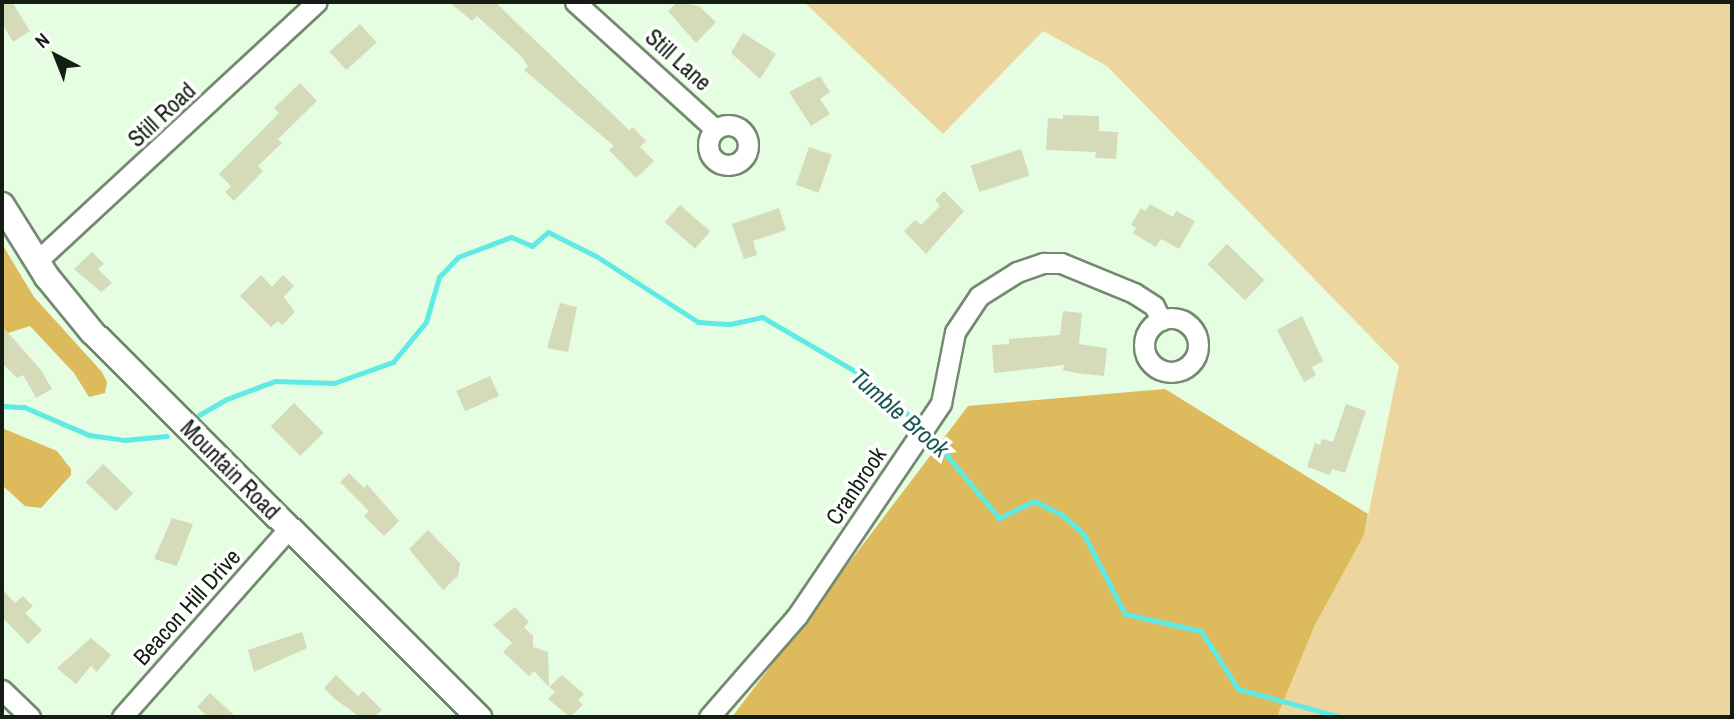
<!DOCTYPE html>
<html>
<head>
<meta charset="utf-8">
<style>
  body { margin:0 }
  #map { position:relative; width:1734px; height:719px; overflow:hidden; background:#e5fde0; font-family:"Archivo Narrow",sans-serif }
  div>[style] { position:absolute }
  .green>* { inset:0; background:#ecd69e }
  .forest>* { inset:0; background:#ddba5c }
  .stream>* { height:5px; margin:-2.5px; padding:0 2.5px; transform-origin:2.5px; border-radius:2.5px; background:#60eae5 }
  .building>* { inset:0; background:#d5dbb9; transform-origin:0 0 }
  .roads { filter:drop-shadow(2px 0 #748a70) drop-shadow(-2px 0 #748a70) drop-shadow(0 2px #748a70) drop-shadow(0 -2px #748a70) }
  .minor>* { height:19px; margin:-9.5px; padding:0 9.5px; transform-origin:9.5px; border-radius:9.5px; background:#fff }
  .minor>.ring { margin:-9.5px; padding:0; box-sizing:content-box; background:none; border:19px solid #fff; border-radius:50% }
  .major>* { height:24px; margin:-12px; padding:0 12px; transform-origin:12px; border-radius:12px; background:#fff }
  span { translate:-50% -50%; white-space:nowrap; text-align:center; line-height:1.15; -webkit-text-stroke:7px #fff; paint-order:stroke }
  .street-label { font-size:23px; color:#141d13 }
  .water-label { font-size:24px; color:#1b5654; font-style:italic }
  .frame { position:absolute; inset:0; border:4px solid #141d13; pointer-events:none }
  .north { position:absolute; left:21px; top:21px; width:70px; height:70px; -webkit-text-stroke:5px #fff; paint-order:stroke; rotate:318deg; font-size:19px; font-weight:700; line-height:28px; text-align:center; color:#141d13 }
  .north::after { content:''; display:block; margin:auto; width:24px; height:32px; background:#141d13; clip-path:polygon(50% 0,100% 100%,50% 72%,0 100%) }
</style>
</head>
<body>
<div id="map">
  <div class="green">
    <div style="clip-path:polygon(804px 2px,1732px 2px,1732px 717px,1277px 717px,1315px 625px,1364px 535px,1399px 366px,1107px 66px,1043px 31px,943px 134px)"></div>
  </div>
  <div class="forest">
    <div style="clip-path:polygon(2px 244px,34px 297px,102px 372px,107px 382px,105px 393px,89px 397px,74px 373px,30px 326px,2px 335px)"></div>
    <div style="clip-path:polygon(1165px 389px,1368px 514px,1364px 535px,1315px 625px,1277px 717px,732px 717px,968px 406px)"></div>
    <div style="clip-path:polygon(2px 428px,57px 451px,71px 469px,71px 475px,41px 508px,25px 506px,2px 485px)"></div>
  </div>
  <div class="stream">
    <div style="left:2px;top:406px;width:22px;rotate:3deg"></div>
    <div style="left:24px;top:407px;width:71px;rotate:23.3deg"></div>
    <div style="left:89px;top:435px;width:35px;rotate:8deg"></div>
    <div style="left:124px;top:440px;width:43px;rotate:-5.3deg"></div>
    <div style="left:199px;top:415px;width:32px;rotate:-30deg"></div>
    <div style="left:227px;top:399px;width:51px;rotate:-20.6deg"></div>
    <div style="left:275px;top:381px;width:59px;rotate:1.9deg"></div>
    <div style="left:334px;top:383px;width:63px;rotate:-19.6deg"></div>
    <div style="left:393px;top:362px;width:52px;rotate:-50.5deg"></div>
    <div style="left:426px;top:322px;width:47px;rotate:-73.9deg"></div>
    <div style="left:439px;top:277px;width:28px;rotate:-46deg"></div>
    <div style="left:458px;top:257px;width:57px;rotate:-20.7deg"></div>
    <div style="left:511px;top:237px;width:23px;rotate:23deg"></div>
    <div style="left:532px;top:246px;width:21px;rotate:-41deg"></div>
    <div style="left:548px;top:232px;width:54px;rotate:26.6deg"></div>
    <div style="left:596px;top:256px;width:121px;rotate:32.9deg"></div>
    <div style="left:698px;top:322px;width:32px;rotate:4deg"></div>
    <div style="left:730px;top:324px;width:33px;rotate:-12deg"></div>
    <div style="left:762px;top:317px;width:113px;rotate:30.2deg"></div>
    <div style="left:860px;top:374px;width:80px;rotate:40.4deg"></div>
    <div style="left:928px;top:433px;width:111px;rotate:50.1deg"></div>
    <div style="left:999px;top:518px;width:39px;rotate:-26deg"></div>
    <div style="left:1034px;top:501px;width:30px;rotate:26deg"></div>
    <div style="left:1061px;top:514px;width:29px;rotate:41deg"></div>
    <div style="left:1083px;top:533px;width:91px;rotate:62.6deg"></div>
    <div style="left:1125px;top:614px;width:78px;rotate:12.6deg"></div>
    <div style="left:1201px;top:631px;width:69px;rotate:57.5deg"></div>
    <div style="left:1238px;top:689px;width:107px;rotate:15.2deg"></div>
  </div>
  <div class="building">
    <div style="clip-path:polygon(2px 2px,12px 2px,30px 31px,13px 42px,2px 23px)"></div>
    <div style="clip-path:polygon(449px 2px,495px 2px,629px 130px,633px 127px,646px 141px,640px 147px,654px 161px,636px 178px,609px 150px,614px 146px,524px 70px,528px 66px,520px 55px,477px 16px,472px 21px)"></div>
    <div style="clip-path:polygon(677px 2px,699px 6px,716px 22px,696px 43px,668px 11px)"></div>
    <div style="left:360px;top:24px;width:25px;height:41px;rotate:48deg"></div>
    <div style="clip-path:polygon(743px 33px,776px 54px,760px 79px,731px 53px)"></div>
    <div style="clip-path:polygon(820px 76px,830px 92px,820px 99px,830px 114px,811px 126px,789px 92px)"></div>
    <div style="clip-path:polygon(300px 83px,317px 101px,278px 139px,282px 143px,258px 166px,263px 171px,234px 201px,225px 192px,231px 186px,219px 174px,279px 113px,274px 108px)"></div>
    <div style="clip-path:polygon(1063px 115px,1099px 116px,1099px 131px,1118px 132px,1116px 159px,1095px 158px,1096px 152px,1046px 150px,1048px 118px,1063px 119px)"></div>
    <div style="left:809px;top:147px;width:24px;height:40px;rotate:19deg"></div>
    <div style="left:1021px;top:149px;width:28px;height:53px;rotate:72deg"></div>
    <div style="clip-path:polygon(944px 191px,964px 211px,926px 254px,904px 231px,915px 220px,921px 225px,940px 206px,935px 200px)"></div>
    <div style="clip-path:polygon(1150px 204px,1173px 217px,1176px 211px,1195px 221px,1179px 249px,1161px 239px,1156px 247px,1133px 233px,1136px 228px,1131px 225px,1141px 208px,1146px 211px)"></div>
    <div style="left:680px;top:205px;width:40px;height:23px;rotate:41deg"></div>
    <div style="clip-path:polygon(779px 208px,786px 230px,753px 241px,757px 255px,744px 259px,732px 224px)"></div>
    <div style="left:1227px;top:244px;width:52px;height:28px;rotate:44deg"></div>
    <div style="clip-path:polygon(92px 252px,104px 264px,98px 269px,112px 283px,101px 292px,74px 269px)"></div>
    <div style="clip-path:polygon(261px 275px,272px 287px,283px 275px,294px 286px,284px 297px,295px 312px,282px 325px,278px 321px,271px 327px,240px 296px)"></div>
    <div style="clip-path:polygon(560px 303px,577px 307px,568px 352px,547px 348px)"></div>
    <div style="clip-path:polygon(1063px 311px,1082px 313px,1079px 344px,1107px 348px,1104px 376px,1075px 373px,1063px 370px,1064px 365px,994px 373px,992px 345px,1009px 344px,1009px 339px,1060px 335px)"></div>
    <div style="clip-path:polygon(1302px 316px,1323px 361px,1312px 367px,1316px 375px,1304px 382px,1277px 330px)"></div>
    <div style="clip-path:polygon(2px 326px,41px 370px,52px 389px,36px 398px,23px 375px,17px 378px,2px 363px)"></div>
    <div style="left:490px;top:376px;width:22px;height:37px;rotate:66deg"></div>
    <div style="left:294px;top:403px;width:42px;height:33px;rotate:45deg"></div>
    <div style="clip-path:polygon(1346px 404px,1366px 411px,1345px 473px,1332px 469px,1330px 475px,1307px 467px,1315px 443px,1320px 445px,1322px 439px,1333px 442px)"></div>
    <div style="left:103px;top:464px;width:42px;height:25px;rotate:44deg"></div>
    <div style="clip-path:polygon(349px 473px,364px 488px,367px 484px,399px 521px,384px 536px,364px 516px,369px 511px,340px 482px)"></div>
    <div style="clip-path:polygon(172px 518px,193px 524px,177px 566px,154px 559px)"></div>
    <div style="clip-path:polygon(428px 530px,460px 563px,458px 576px,443px 590px,409px 549px)"></div>
    <div style="clip-path:polygon(2px 589px,15px 603px,23px 596px,33px 606px,25px 613px,42px 630px,28px 644px,2px 617px)"></div>
    <div style="clip-path:polygon(515px 607px,529px 622px,524px 627px,533px 636px,533px 647px,548px 652px,549px 687px,534px 671px,529px 676px,503px 652px,512px 643px,493px 625px)"></div>
    <div style="clip-path:polygon(302px 632px,307px 648px,254px 672px,248px 650px)"></div>
    <div style="clip-path:polygon(91px 638px,111px 655px,97px 672px,91px 666px,76px 684px,57px 668px)"></div>
    <div style="clip-path:polygon(336px 675px,358px 696px,363px 691px,382px 710px,374px 717px,360px 717px,335px 699px,324px 688px)"></div>
    <div style="clip-path:polygon(562px 675px,584px 694px,578px 700px,583px 705px,570px 717px,548px 699px,555px 692px,549px 687px)"></div>
    <div style="clip-path:polygon(210px 693px,236px 717px,208px 717px,197px 707px)"></div>
  </div>
  <div class="roads">
    <div class="minor">
      <div style="left:575px;top:2px;width:189px;rotate:42.2deg"></div>
      <div class="ring" style="left:708px;top:125px;width:21px;height:21px"></div>
      <div style="left:37px;top:261px;width:381px;rotate:-42.8deg"></div>
      <div class="ring" style="left:1144px;top:318px;width:35px;height:35px"></div>
      <div style="left:2px;top:690px;width:39px;rotate:44deg"></div>
      <div style="left:122px;top:717px;width:252px;rotate:-48.5deg"></div>
      <div style="left:709px;top:717px;width:134px;rotate:-48.9deg"></div>
      <div style="left:797px;top:616px;width:257px;rotate:-55.9deg"></div>
      <div style="left:941px;top:403px;width:72px;rotate:-78.8deg"></div>
      <div style="left:955px;top:332px;width:43px;rotate:-56.3deg"></div>
      <div style="left:979px;top:296px;width:45px;rotate:-32.3deg"></div>
      <div style="left:1017px;top:272px;width:28px;rotate:-19deg"></div>
      <div style="left:1043px;top:263px;width:18px"></div>
      <div style="left:1061px;top:263px;width:79px;rotate:22.3deg"></div>
      <div style="left:1134px;top:293px;width:24px;rotate:33deg"></div>
      <div style="left:1154px;top:306px;width:16px;rotate:63deg"></div>
    </div>
    <div class="major">
      <div style="left:2px;top:205px;width:85px;rotate:58deg"></div>
      <div style="left:47px;top:277px;width:71px;rotate:50.7deg"></div>
      <div style="left:92px;top:332px;width:546px;rotate:44.85deg"></div>
    </div>
  </div>
  <div class="street-label">
    <span style="left:678px;top:60px;rotate:42deg">Still Lane</span>
    <span style="left:162px;top:115px;rotate:-43deg">Still Road</span>
    <span style="left:230px;top:470px;rotate:45deg">Mountain Road</span>
    <span style="left:856px;top:486px;rotate:-56deg">Cranbrook</span>
    <span style="left:187px;top:607px;rotate:-48deg">Beacon Hill Drive</span>
  </div>
  <div class="water-label">
    <span style="left:900px;top:413px;rotate:41deg">Tumble Brook</span>
  </div>
  <div class="frame"></div>
  <div class="north">N</div>
</div>
</body>
</html>
